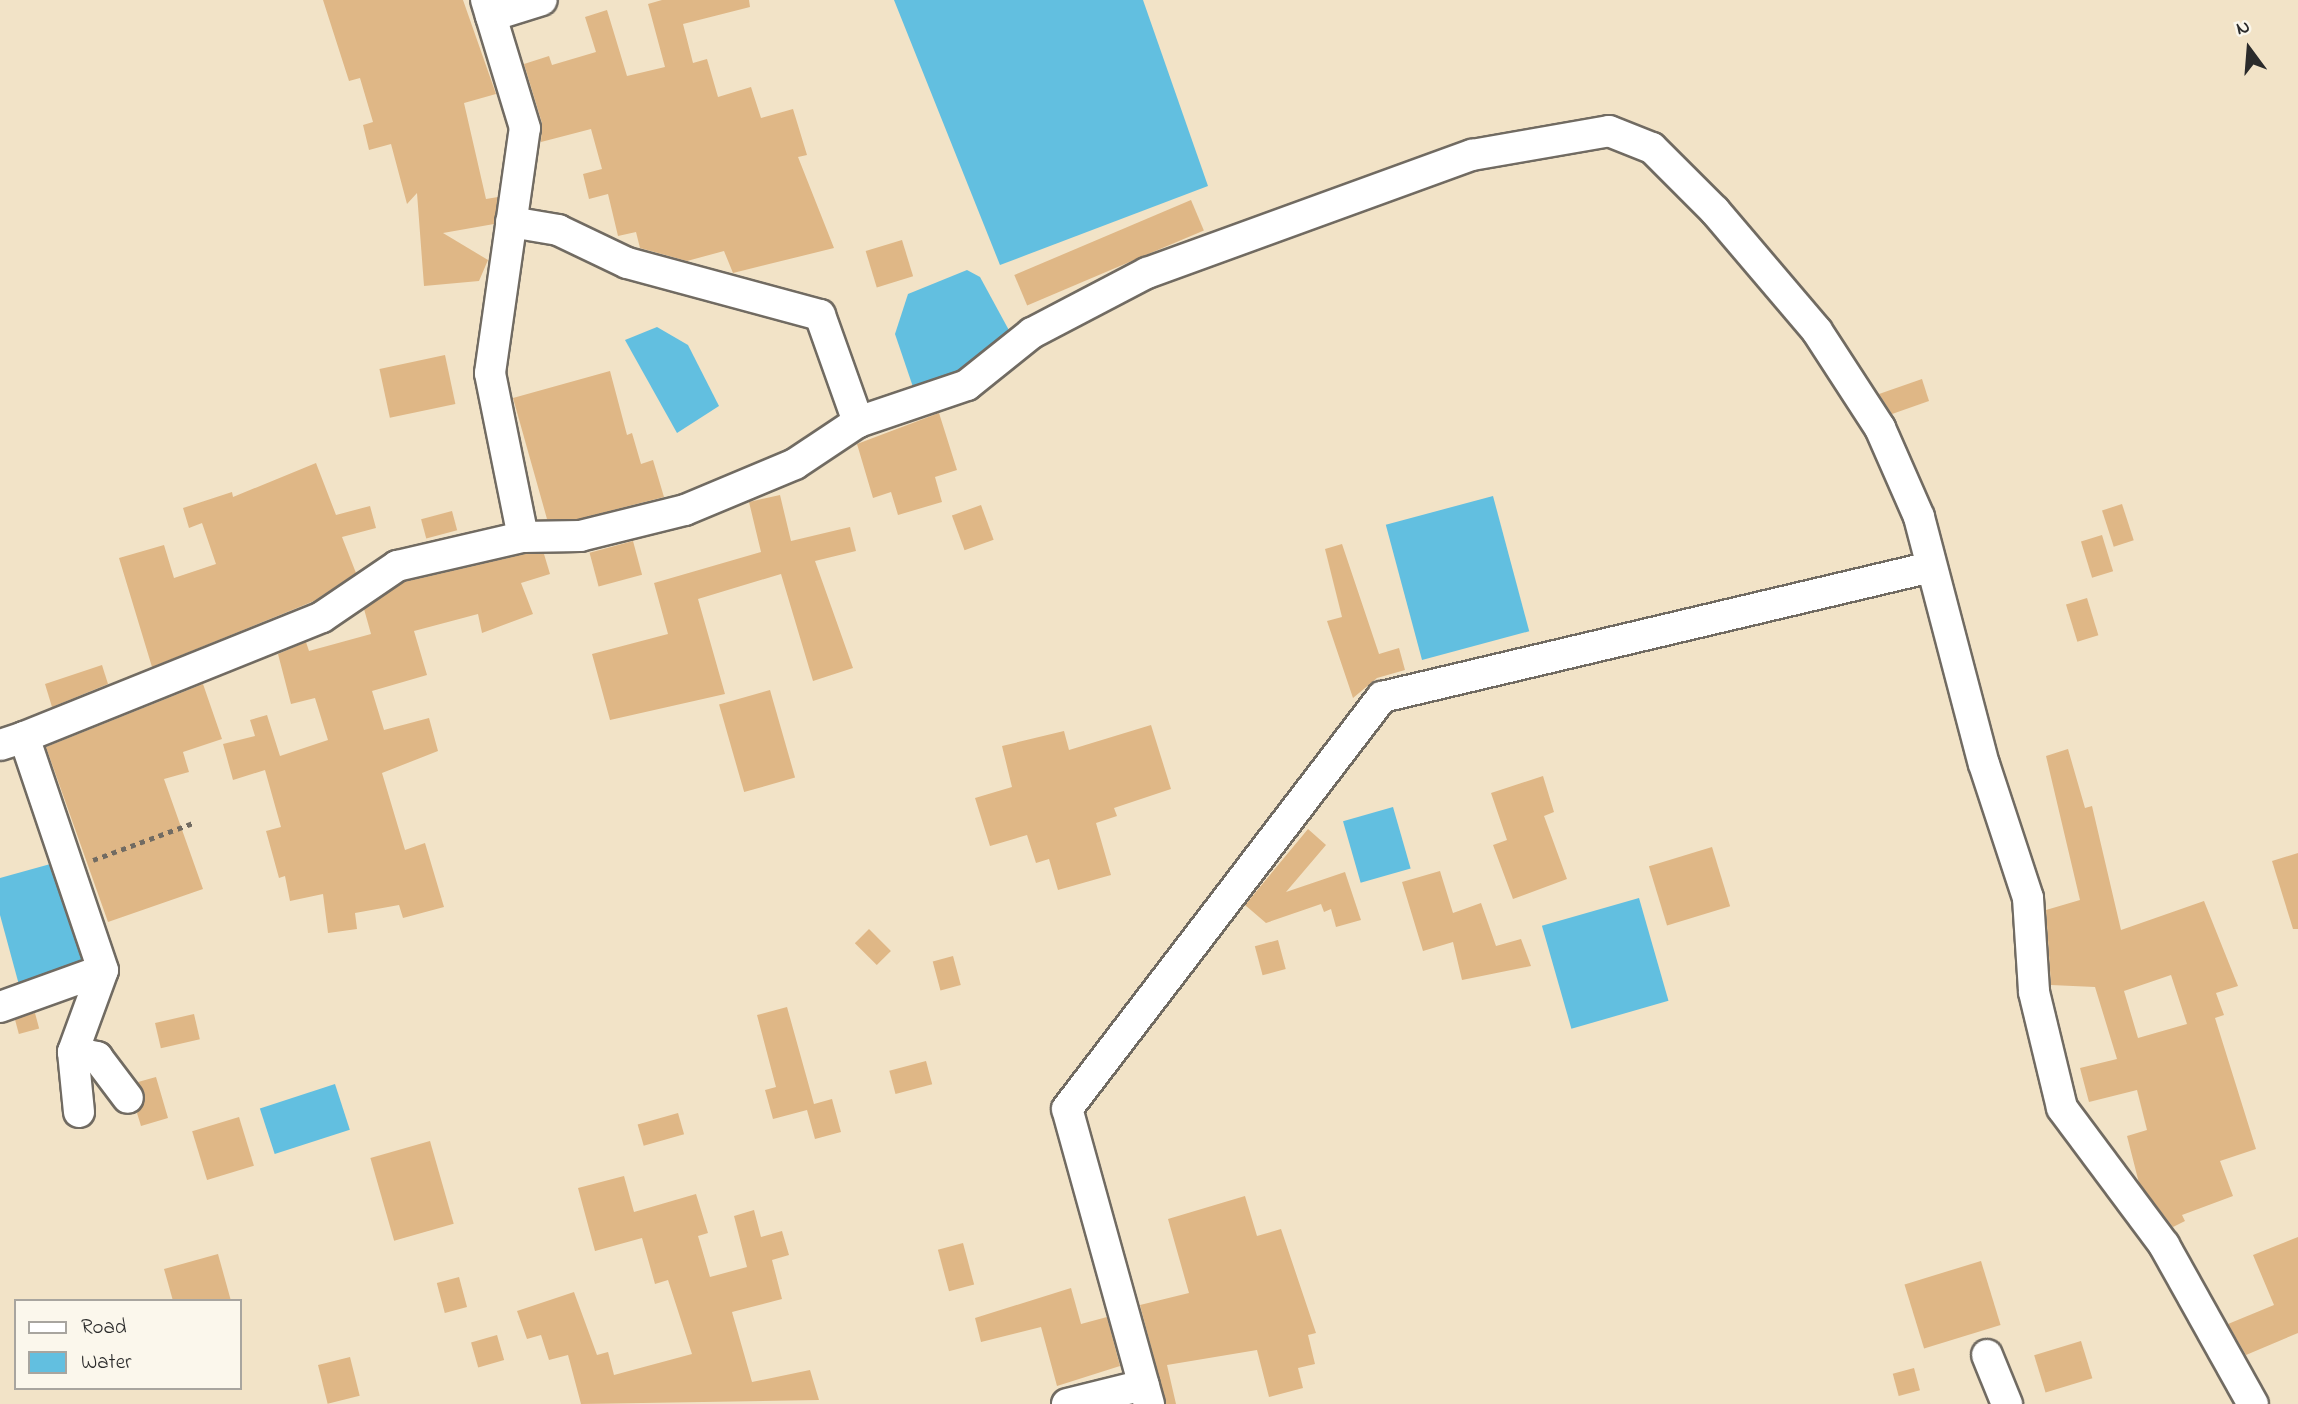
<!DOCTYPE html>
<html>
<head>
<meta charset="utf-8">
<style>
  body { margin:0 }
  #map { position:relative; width:2298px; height:1404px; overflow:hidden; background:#f2e3c7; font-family:"Indie Flower",sans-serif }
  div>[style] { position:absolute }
  .water>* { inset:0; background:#62bfe0; transform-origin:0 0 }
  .building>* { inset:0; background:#dfb786; transform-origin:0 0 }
  .path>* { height:4.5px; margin-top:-2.25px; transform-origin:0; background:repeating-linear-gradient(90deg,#716b62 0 5px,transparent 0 10px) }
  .roads { filter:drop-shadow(2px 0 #716b62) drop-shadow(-2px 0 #716b62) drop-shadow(0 2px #716b62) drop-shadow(0 -2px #716b62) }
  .minor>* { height:30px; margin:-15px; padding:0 15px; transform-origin:15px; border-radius:15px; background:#fff }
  span { translate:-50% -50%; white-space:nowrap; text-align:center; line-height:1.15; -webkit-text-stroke:7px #fbf7ec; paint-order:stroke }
  .legend { position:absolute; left:14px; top:1299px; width:228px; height:91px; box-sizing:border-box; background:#fbf7ec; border:2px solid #a8a59f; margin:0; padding:9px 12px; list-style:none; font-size:21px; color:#2b2b2b }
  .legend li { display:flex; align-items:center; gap:14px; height:35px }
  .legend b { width:35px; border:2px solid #a8a59f }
  .north { position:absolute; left:2214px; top:14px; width:70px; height:70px; -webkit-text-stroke:5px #fbf7ec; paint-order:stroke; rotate:344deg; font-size:19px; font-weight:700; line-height:28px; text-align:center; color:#2b2b2b }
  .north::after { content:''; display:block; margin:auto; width:24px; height:32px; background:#2b2b2b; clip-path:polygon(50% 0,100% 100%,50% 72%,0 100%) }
</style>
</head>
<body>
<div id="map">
  <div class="water">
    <div style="clip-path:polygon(894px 0,1143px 0,1208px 186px,1000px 265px)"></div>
    <div style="clip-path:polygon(967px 270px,980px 277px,1011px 334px,938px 389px,913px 387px,895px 334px,908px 294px)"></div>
    <div style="clip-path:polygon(657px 327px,688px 345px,719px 406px,677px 433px,625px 340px)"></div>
    <div style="left:1493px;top:496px;width:140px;height:111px;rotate:75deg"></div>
    <div style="left:1393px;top:807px;width:64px;height:52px;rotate:74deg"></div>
    <div style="clip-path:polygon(54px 863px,89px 962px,19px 985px,0 915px,0 878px)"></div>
    <div style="left:1639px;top:898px;width:107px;height:101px;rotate:74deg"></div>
    <div style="left:335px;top:1084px;width:48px;height:79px;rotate:72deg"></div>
  </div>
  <div class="building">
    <div style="clip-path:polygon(323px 0,463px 0,496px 94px,464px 103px,486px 199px,498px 197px,494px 224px,443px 233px,488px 260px,479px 281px,424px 286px,417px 193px,407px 204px,391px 144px,369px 150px,363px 125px,373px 122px,360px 78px,349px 81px)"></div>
    <div style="clip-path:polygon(662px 0,749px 0,750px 7px,683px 24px,693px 63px,707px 59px,718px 97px,751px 87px,761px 118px,793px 109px,807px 155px,798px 157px,834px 248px,733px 273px,724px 251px,687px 261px,640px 248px,636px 232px,618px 236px,608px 194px,589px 199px,583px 174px,602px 169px,591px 129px,541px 142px,542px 123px,524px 64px,549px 56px,552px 65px,596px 52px,585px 17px,607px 10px,627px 76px,665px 67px,648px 4px)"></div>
    <div style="left:1191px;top:200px;width:33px;height:192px;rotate:67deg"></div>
    <div style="left:902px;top:240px;width:38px;height:38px;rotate:73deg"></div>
    <div style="left:445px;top:355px;width:50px;height:67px;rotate:78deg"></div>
    <div style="clip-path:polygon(610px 371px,627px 435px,632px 433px,641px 464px,653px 460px,664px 497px,578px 519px,547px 519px,513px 398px)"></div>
    <div style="clip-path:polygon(1922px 379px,1929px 401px,1892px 414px,1879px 394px)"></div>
    <div style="clip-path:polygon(939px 413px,957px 470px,935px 477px,942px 502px,898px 515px,891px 492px,873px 498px,857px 444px)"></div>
    <div style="clip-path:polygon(316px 463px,336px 515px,370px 506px,376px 528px,342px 537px,356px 573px,314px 601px,152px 667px,119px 558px,164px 545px,174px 578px,216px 564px,202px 523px,189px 528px,183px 508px,232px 492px,233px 497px)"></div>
    <div style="clip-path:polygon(780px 495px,791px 541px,850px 527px,856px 551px,815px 561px,853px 668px,813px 681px,781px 574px,698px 599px,725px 694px,610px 720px,592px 654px,668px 634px,654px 583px,761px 552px,749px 502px)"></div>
    <div style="left:2122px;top:504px;width:38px;height:21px;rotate:72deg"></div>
    <div style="left:981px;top:505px;width:37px;height:31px;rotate:70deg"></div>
    <div style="left:452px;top:511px;width:20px;height:32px;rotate:75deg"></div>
    <div style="left:2102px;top:535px;width:38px;height:22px;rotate:73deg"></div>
    <div style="left:633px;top:541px;width:35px;height:45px;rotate:75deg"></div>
    <div style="clip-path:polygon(1342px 544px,1379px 654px,1399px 648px,1405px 670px,1377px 678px,1353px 698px,1327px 621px,1342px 617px,1325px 549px)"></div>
    <div style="clip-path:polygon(525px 554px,544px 554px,550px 574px,521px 583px,533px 614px,482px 633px,478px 614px,414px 631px,427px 675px,372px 691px,384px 730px,429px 718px,438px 751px,382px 773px,405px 850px,425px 843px,444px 907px,403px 918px,399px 905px,355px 913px,357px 929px,328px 933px,323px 894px,290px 901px,285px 876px,279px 878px,266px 831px,281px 827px,265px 770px,233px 780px,223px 744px,255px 736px,250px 720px,267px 715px,280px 756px,328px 740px,315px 698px,291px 704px,278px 654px,306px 642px,309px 651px,371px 634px,364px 609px,404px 582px)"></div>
    <div style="left:2087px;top:598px;width:39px;height:22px;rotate:73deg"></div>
    <div style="clip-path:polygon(102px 665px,108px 684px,52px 707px,45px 684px)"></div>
    <div style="clip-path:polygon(203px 684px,222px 739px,183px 752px,189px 772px,164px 779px,203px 889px,108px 922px,46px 747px)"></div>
    <div style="left:770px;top:690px;width:91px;height:53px;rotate:74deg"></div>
    <div style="clip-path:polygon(1151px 725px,1171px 789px,1114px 808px,1117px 816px,1096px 823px,1111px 875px,1058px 890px,1049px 859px,1036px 863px,1027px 835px,990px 846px,975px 798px,1012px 787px,1002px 746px,1064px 731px,1069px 750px)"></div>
    <div style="clip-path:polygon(evenodd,2068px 749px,2085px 808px,2092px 806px,2121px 930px,2204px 901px,2238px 986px,2216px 993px,2224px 1015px,2215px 1018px,2256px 1149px,2220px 1161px,2233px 1196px,2182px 1215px,2185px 1221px,2173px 1227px,2139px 1183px,2127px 1136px,2147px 1130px,2137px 1090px,2089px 1102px,2080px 1068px,2117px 1059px,2095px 987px,2051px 985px,2046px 910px,2080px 900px,2046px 756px,2068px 749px,2171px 975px,2187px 1024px,2138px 1038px,2124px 991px,2171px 975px)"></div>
    <div style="clip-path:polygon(1543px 776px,1554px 812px,1544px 816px,1567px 879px,1513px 899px,1493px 845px,1507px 840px,1491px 793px)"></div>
    <div style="clip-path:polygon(1308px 829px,1326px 845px,1286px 892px,1345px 872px,1361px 920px,1336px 927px,1331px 909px,1324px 912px,1321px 904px,1266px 923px,1245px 905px)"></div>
    <div style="left:1712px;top:847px;width:62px;height:66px;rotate:73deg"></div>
    <div style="clip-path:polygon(2298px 853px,2298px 929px,2293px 929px,2272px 861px)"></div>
    <div style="clip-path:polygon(1440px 871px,1453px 913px,1481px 903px,1496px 946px,1521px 939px,1531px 966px,1462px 980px,1453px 942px,1423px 951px,1402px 882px)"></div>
    <div style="left:869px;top:929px;width:31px;height:20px;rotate:45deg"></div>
    <div style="left:1278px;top:940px;width:30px;height:24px;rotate:75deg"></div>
    <div style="left:953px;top:956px;width:30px;height:21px;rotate:75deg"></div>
    <div style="clip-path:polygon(787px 1007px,814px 1104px,832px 1099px,841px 1132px,815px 1139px,807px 1110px,773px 1119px,765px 1090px,776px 1087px,757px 1015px)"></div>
    <div style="left:35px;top:1013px;width:16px;height:21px;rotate:75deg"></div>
    <div style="left:194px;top:1014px;width:26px;height:40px;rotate:77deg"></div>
    <div style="left:926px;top:1061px;width:24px;height:38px;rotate:75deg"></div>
    <div style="clip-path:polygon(156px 1077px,168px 1118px,141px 1126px,137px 1113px,145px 1097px,138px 1082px)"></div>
    <div style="left:678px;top:1113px;width:22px;height:42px;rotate:74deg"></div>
    <div style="left:239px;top:1117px;width:51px;height:49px;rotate:73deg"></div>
    <div style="left:430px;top:1141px;width:86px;height:62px;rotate:74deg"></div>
    <div style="clip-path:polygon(624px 1176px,634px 1212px,696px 1194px,708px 1233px,698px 1236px,710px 1277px,747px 1267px,734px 1216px,754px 1210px,761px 1237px,782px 1231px,789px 1255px,772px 1260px,782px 1299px,732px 1312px,752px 1382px,810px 1370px,819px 1400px,581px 1404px,568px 1355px,549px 1360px,541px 1335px,527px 1339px,517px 1311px,574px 1292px,597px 1355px,608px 1352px,614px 1375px,692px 1354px,668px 1280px,655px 1284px,642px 1238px,595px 1251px,578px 1188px)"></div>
    <div style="clip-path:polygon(1245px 1196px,1257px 1236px,1281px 1229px,1316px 1333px,1308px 1335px,1315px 1364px,1298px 1368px,1303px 1388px,1269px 1397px,1257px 1350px,1167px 1365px,1176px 1404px,1166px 1404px,1140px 1305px,1189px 1293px,1168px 1219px)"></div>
    <div style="clip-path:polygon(2298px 1237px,2298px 1333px,2246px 1355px,2228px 1324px,2274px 1305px,2253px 1255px)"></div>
    <div style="left:963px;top:1243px;width:43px;height:26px;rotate:75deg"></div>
    <div style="clip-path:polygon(218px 1254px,231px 1301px,173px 1301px,164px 1269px)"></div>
    <div style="left:1981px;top:1261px;width:67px;height:80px;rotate:73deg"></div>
    <div style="left:459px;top:1277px;width:31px;height:23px;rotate:75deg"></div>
    <div style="clip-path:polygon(1071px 1288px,1081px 1324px,1107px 1317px,1120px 1366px,1057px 1386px,1041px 1327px,981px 1342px,975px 1318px)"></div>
    <div style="left:497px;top:1335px;width:26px;height:27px;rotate:74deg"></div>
    <div style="left:2081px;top:1341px;width:39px;height:49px;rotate:73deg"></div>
    <div style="left:350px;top:1357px;width:40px;height:33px;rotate:76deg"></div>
    <div style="left:1914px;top:1368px;width:23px;height:22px;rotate:75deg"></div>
  </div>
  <div class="path">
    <div style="left:93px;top:860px;width:107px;rotate:-20.3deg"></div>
  </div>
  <div class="roads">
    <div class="minor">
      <div style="left:491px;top:16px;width:53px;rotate:-17.4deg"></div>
      <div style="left:511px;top:222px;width:48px;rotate:9.7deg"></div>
      <div style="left:558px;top:230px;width:76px;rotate:25.6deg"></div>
      <div style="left:627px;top:263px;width:200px;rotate:15.1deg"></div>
      <div style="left:820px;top:315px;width:114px;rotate:70.4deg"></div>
      <div style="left:858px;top:422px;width:115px;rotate:-18.7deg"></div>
      <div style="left:967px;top:385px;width:83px;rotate:-38.7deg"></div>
      <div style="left:1032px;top:333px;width:130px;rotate:-27.6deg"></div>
      <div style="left:1147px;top:273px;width:346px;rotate:-20deg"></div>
      <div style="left:1472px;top:155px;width:139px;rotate:-9.9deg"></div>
      <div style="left:1609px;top:131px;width:46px;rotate:21.6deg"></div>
      <div style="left:1652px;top:148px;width:89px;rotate:45deg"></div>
      <div style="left:1715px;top:211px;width:157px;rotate:49.6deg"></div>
      <div style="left:1817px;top:331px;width:116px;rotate:57deg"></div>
      <div style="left:1880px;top:428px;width:97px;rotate:66.3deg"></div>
      <div style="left:1919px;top:517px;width:255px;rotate:75.3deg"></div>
      <div style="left:1984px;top:764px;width:141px;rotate:71.8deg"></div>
      <div style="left:2028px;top:898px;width:94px;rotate:86.3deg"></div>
      <div style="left:2034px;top:992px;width:119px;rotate:76.4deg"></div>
      <div style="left:2062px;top:1108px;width:171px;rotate:53.3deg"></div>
      <div style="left:2164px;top:1245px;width:182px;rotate:60.8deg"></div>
      <div style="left:523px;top:537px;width:57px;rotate:-1deg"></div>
      <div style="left:580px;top:536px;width:108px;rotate:-13.9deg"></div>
      <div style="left:685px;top:510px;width:119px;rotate:-22.7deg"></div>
      <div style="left:795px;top:464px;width:76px;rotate:-33.7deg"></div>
      <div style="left:0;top:745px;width:25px;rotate:-18deg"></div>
      <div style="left:0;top:1007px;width:109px;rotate:-19.8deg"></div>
      <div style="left:103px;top:970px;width:246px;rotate:-108.7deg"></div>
      <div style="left:24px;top:737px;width:321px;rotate:-21.9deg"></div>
      <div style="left:322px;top:617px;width:91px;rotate:-34.2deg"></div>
      <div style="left:397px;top:566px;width:129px;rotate:-13deg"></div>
      <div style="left:523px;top:537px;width:167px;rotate:-101.4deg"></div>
      <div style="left:490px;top:373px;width:247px;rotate:-81.9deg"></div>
      <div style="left:525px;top:128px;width:134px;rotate:-106.9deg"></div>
      <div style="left:73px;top:1052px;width:25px;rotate:12deg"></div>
      <div style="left:97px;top:1057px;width:51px;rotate:52.9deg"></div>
      <div style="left:79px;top:1112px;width:60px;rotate:-95.7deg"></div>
      <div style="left:73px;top:1052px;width:87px;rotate:-69.9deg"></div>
      <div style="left:1987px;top:1355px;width:53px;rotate:67.8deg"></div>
      <div style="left:1067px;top:1404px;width:79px;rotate:-13.9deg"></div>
      <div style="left:1149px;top:1404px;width:306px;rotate:-105.5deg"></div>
      <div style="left:1067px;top:1109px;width:519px;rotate:-52.6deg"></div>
      <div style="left:1382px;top:697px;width:564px;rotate:-13.32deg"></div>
    </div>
  </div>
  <ul class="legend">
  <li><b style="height:9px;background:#fff"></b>Road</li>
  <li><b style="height:19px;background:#62bfe0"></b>Water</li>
  </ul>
  <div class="north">N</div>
</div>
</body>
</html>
